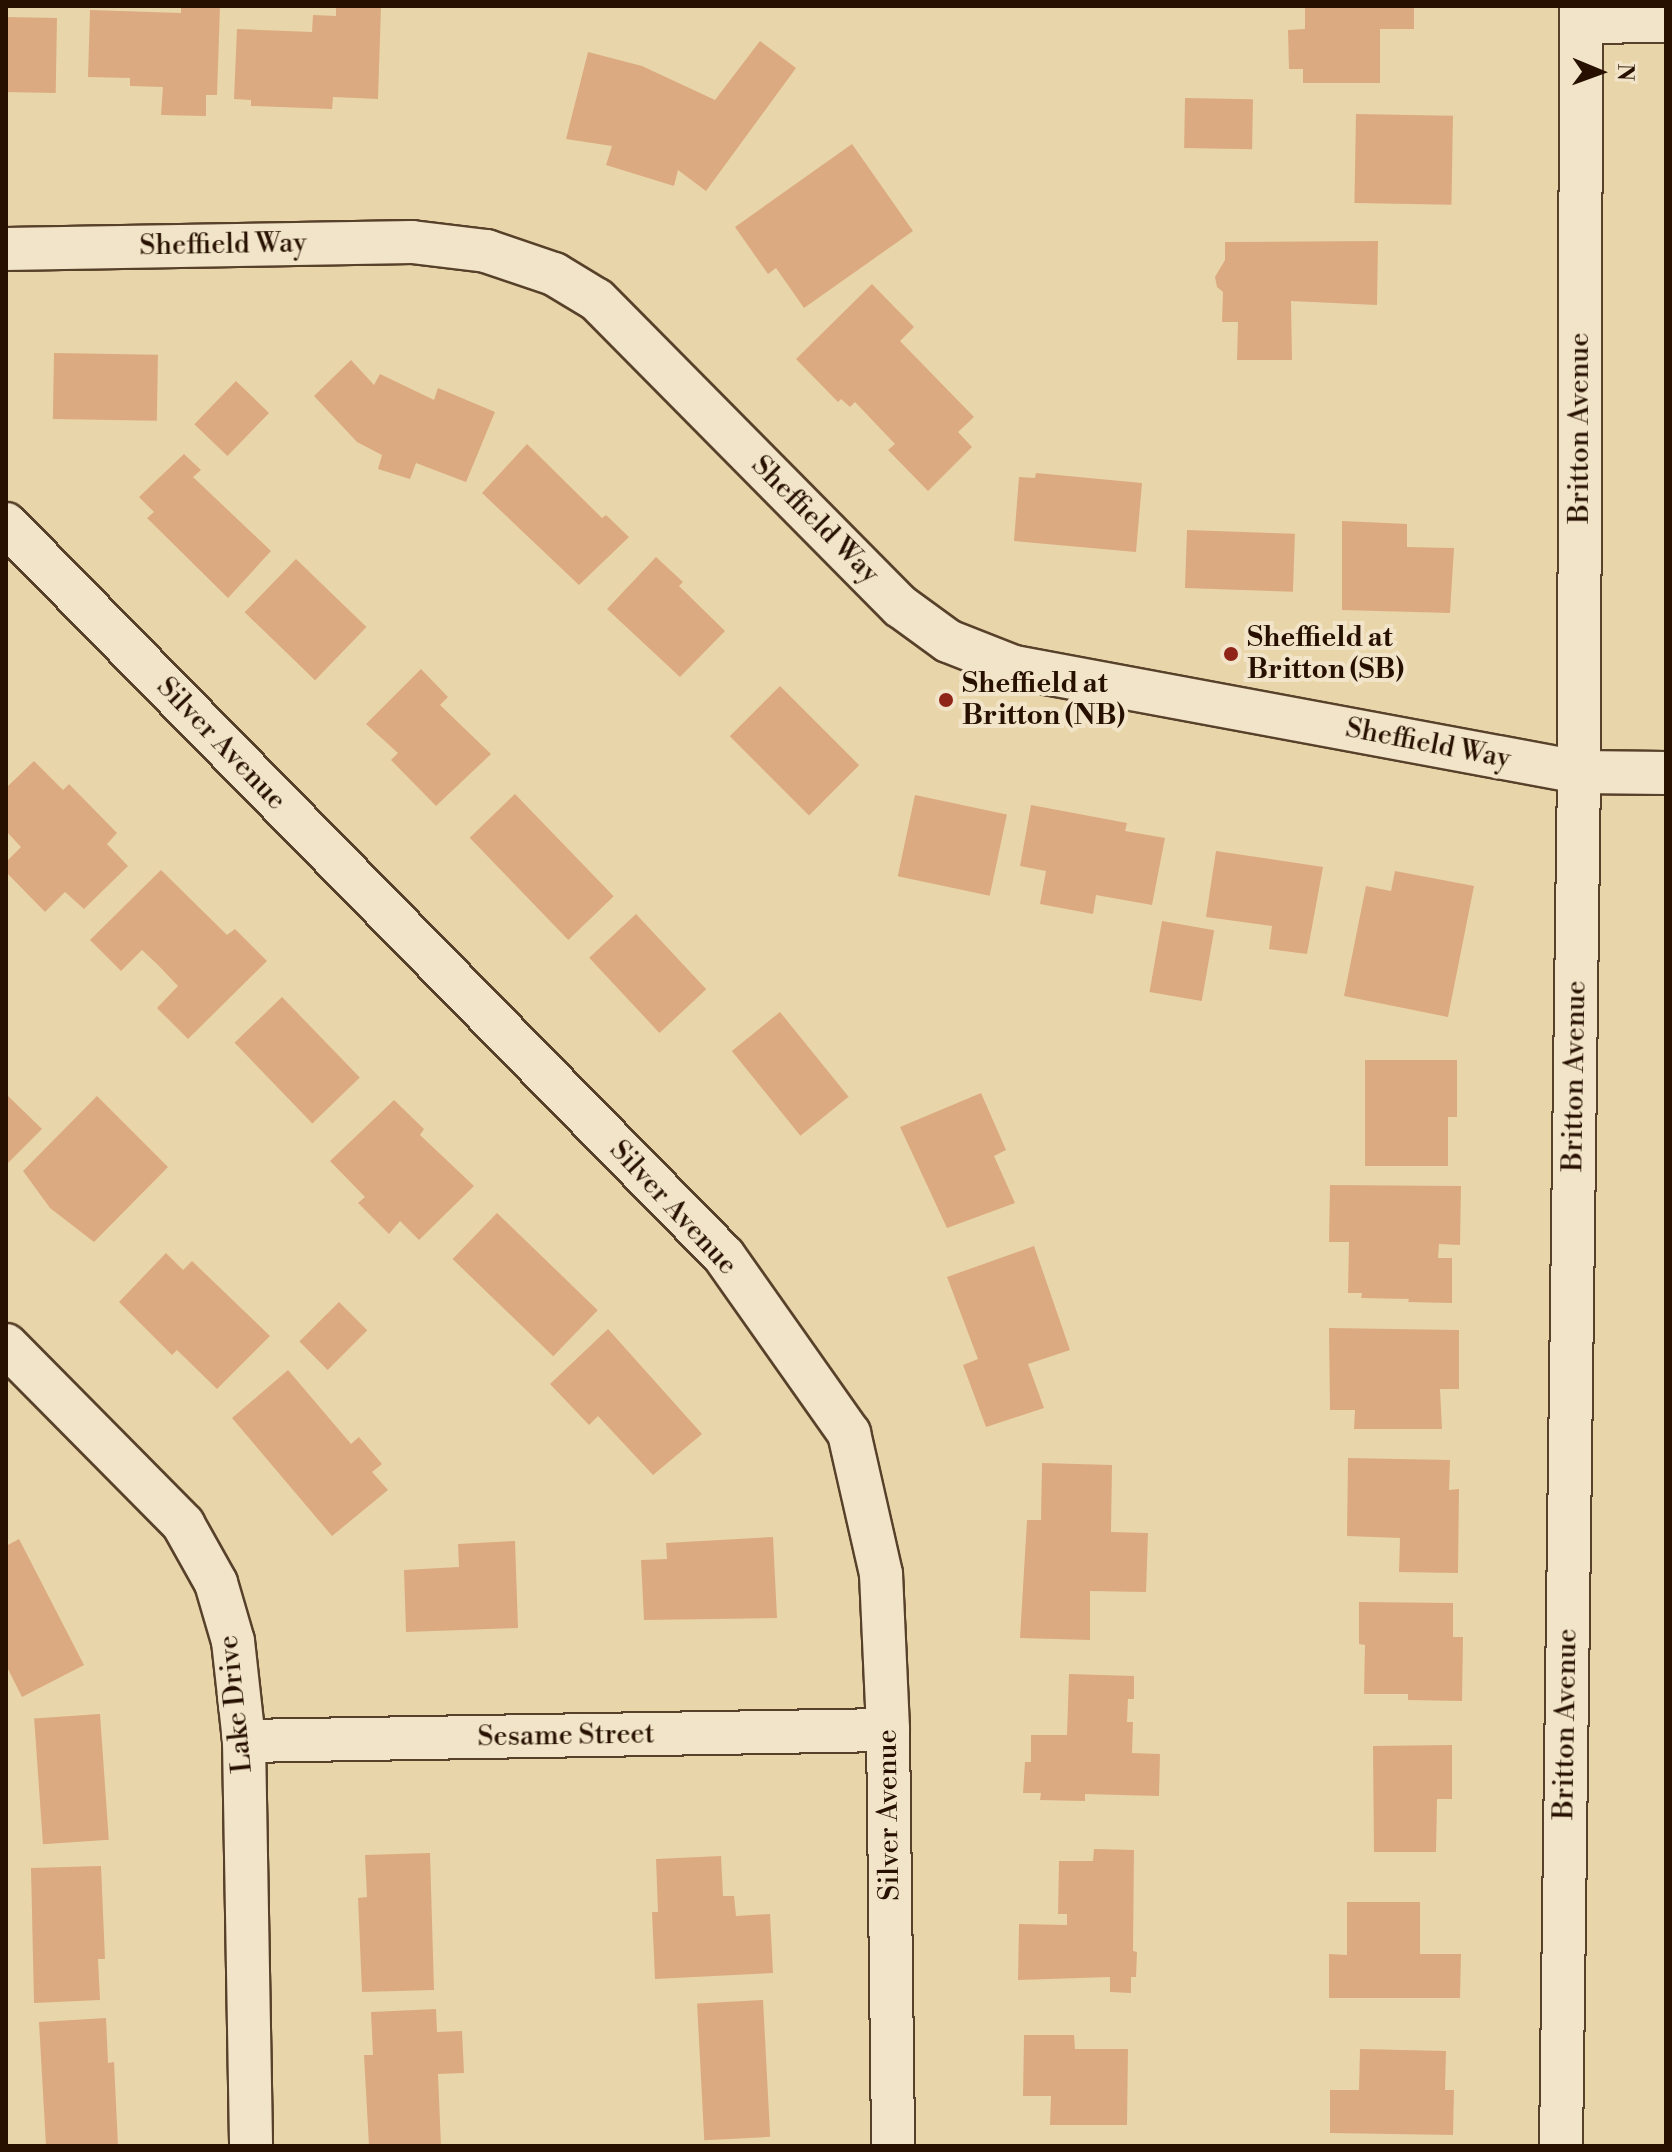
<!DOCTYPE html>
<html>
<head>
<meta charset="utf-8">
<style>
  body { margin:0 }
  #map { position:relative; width:1672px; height:2152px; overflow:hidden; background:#e9d5aa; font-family:"Libre Bodoni",serif }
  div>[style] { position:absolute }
  .building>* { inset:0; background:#dcaa80; transform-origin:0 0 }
  .roads { filter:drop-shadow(2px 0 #58412a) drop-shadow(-2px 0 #58412a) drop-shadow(0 2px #58412a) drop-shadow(0 -2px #58412a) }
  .street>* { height:42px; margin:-21px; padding:0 21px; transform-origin:21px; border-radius:21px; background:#f1e4c8 }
  .dots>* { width:22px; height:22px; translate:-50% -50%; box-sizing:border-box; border:4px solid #f1e4c8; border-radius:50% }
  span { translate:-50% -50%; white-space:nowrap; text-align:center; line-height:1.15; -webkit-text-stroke:8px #f1e4c8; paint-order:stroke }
  .street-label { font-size:28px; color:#271000 }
  .poi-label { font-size:28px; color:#271000; font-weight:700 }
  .left { translate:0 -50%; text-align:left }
  .frame { position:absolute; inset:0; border:8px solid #271000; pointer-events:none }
  .north { position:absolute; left:1560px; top:32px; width:80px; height:80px; -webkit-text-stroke:6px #f1e4c8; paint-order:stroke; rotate:91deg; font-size:22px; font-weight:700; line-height:32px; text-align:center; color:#271000 }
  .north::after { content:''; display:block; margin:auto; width:28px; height:36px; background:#271000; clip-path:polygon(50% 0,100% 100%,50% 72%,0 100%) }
</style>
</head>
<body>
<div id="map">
  <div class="building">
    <div style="clip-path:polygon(181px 6px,220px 6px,217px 95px,206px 95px,206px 116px,161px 115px,163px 87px,130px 86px,130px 78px,88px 77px,90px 10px,181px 13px)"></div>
    <div style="clip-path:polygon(336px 6px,381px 7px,378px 99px,333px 97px,332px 109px,251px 106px,251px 100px,234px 99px,237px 29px,312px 32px,313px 15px,336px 16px)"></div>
    <div style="clip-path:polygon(1305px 6px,1414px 6px,1414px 29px,1380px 29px,1380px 83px,1303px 83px,1303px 69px,1289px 69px,1288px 30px,1305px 29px)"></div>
    <div style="left:6px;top:17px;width:51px;height:75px;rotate:1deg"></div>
    <div style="clip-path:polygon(760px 41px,796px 68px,706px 191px,678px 170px,674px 186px,606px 165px,612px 146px,566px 139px,588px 52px,642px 66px,715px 100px)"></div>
    <div style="left:1185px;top:98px;width:68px;height:50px;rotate:1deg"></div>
    <div style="left:1356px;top:114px;width:97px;height:89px;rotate:1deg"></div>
    <div style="clip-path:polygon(852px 144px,913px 231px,804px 308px,776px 268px,768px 274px,735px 227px)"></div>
    <div style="clip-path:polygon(1378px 241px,1377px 305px,1291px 301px,1292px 360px,1237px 360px,1238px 322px,1222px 322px,1223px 292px,1217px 287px,1215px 277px,1225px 260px,1225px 242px)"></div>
    <div style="clip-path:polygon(872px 284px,914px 327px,900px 341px,974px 417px,958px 432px,972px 447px,928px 491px,888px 450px,895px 444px,855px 402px,850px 407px,841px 399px,838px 402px,796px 359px)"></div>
    <div style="left:54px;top:353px;width:104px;height:66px;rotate:1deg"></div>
    <div style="clip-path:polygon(351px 360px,374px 385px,380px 374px,434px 400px,438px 388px,495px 412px,466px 482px,416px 463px,410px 479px,378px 469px,382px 455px,357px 442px,314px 396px)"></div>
    <div style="left:236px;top:381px;width:46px;height:60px;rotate:44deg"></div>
    <div style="clip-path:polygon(527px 444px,602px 518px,606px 515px,629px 537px,579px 585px,482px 493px)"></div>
    <div style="clip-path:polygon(184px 454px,201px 470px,193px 477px,271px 551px,228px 598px,147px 518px,154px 512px,139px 497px)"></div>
    <div style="clip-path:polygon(1036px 473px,1142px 483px,1136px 552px,1014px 541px,1019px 477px,1035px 478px)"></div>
    <div style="clip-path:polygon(1342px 521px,1407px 524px,1407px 547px,1454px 548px,1450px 613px,1342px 610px)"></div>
    <div style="left:1187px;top:530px;width:108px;height:58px;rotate:2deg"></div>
    <div style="clip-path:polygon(656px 557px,683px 582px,679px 586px,725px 631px,680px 677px,607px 609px)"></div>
    <div style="left:296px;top:559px;width:98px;height:74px;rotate:44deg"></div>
    <div style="clip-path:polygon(421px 669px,448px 697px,440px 705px,491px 754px,436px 806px,391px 760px,398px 753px,366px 724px)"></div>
    <div style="left:780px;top:686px;width:112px;height:71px;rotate:45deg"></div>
    <div style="clip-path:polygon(34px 761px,63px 790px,69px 784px,117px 833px,107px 844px,128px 866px,84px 909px,65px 892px,45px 912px,6px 872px,6px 862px,21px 847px,6px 831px,6px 788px)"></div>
    <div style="left:515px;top:794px;width:142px;height:63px;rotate:46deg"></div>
    <div style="left:915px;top:795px;width:94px;height:83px;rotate:12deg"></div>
    <div style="clip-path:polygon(1031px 805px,1127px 823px,1125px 831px,1165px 838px,1152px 905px,1096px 895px,1093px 914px,1040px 904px,1046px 871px,1020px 866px)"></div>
    <div style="clip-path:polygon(1216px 851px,1323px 867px,1307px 954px,1269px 949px,1272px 926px,1206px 917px)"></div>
    <div style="clip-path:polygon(161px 870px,227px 935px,235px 929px,267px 961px,188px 1039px,157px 1008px,178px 986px,158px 965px,142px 950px,121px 971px,90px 940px)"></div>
    <div style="clip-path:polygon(1395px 871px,1474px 886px,1448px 1017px,1344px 996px,1366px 886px,1391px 891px)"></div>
    <div style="left:636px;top:914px;width:103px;height:64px;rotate:47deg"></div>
    <div style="left:1162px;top:921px;width:53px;height:72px;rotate:10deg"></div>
    <div style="left:282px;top:997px;width:112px;height:66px;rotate:46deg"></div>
    <div style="left:780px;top:1012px;width:109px;height:62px;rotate:51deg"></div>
    <div style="clip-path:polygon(1365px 1060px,1457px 1060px,1457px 1117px,1448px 1117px,1448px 1166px,1365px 1166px)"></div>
    <div style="clip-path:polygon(981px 1093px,1006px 1150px,994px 1156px,1015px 1203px,947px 1228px,900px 1127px)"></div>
    <div style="clip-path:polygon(6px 1094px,42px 1129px,6px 1165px)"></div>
    <div style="clip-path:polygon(97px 1096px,168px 1167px,94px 1242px,50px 1208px,23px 1171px)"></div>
    <div style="clip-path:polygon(394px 1100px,424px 1129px,420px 1135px,474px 1186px,419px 1240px,400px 1221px,389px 1234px,358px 1203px,365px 1197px,330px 1161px)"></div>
    <div style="clip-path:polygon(1330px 1185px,1461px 1186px,1460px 1245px,1439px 1244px,1438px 1258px,1452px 1258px,1452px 1303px,1408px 1302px,1409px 1299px,1361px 1298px,1362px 1293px,1348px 1293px,1349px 1242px,1329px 1242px)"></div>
    <div style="left:497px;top:1213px;width:140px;height:64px;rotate:44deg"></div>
    <div style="clip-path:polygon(1034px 1246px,1070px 1350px,1028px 1364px,1044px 1408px,986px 1427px,963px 1365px,978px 1359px,947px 1277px)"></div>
    <div style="clip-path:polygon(166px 1253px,183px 1270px,192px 1261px,270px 1336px,217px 1389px,177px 1350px,172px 1355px,119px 1302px)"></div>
    <div style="left:339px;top:1302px;width:40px;height:56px;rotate:45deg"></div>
    <div style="clip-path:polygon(1329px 1328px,1459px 1330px,1459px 1389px,1440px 1389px,1442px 1429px,1354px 1429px,1355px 1410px,1330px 1410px)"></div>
    <div style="clip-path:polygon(608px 1329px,702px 1434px,653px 1475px,598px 1416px,589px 1425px,550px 1384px)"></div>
    <div style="clip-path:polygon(288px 1370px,351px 1444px,359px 1437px,382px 1464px,372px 1472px,388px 1490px,332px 1536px,232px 1418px)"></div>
    <div style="clip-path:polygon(1348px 1458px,1450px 1460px,1449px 1490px,1459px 1489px,1458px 1573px,1399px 1572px,1400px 1538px,1347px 1536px)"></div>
    <div style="clip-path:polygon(1042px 1463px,1112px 1465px,1111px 1532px,1148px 1533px,1146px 1592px,1090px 1591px,1090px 1640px,1020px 1638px,1027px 1520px,1041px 1520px)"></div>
    <div style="clip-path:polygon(773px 1537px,777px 1618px,644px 1620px,641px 1560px,667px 1559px,666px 1543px)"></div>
    <div style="clip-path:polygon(19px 1539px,84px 1665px,22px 1697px,6px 1665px,6px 1546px)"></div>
    <div style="clip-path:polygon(515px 1541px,518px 1628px,406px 1632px,404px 1570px,459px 1567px,458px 1544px)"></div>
    <div style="clip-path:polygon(1359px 1602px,1453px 1603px,1453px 1637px,1463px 1637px,1462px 1701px,1408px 1700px,1408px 1694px,1364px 1694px,1365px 1645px,1359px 1644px)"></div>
    <div style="clip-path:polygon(1069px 1674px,1134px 1676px,1134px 1699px,1128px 1699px,1127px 1722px,1133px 1722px,1132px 1753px,1160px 1754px,1159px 1796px,1085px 1794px,1085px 1801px,1040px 1800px,1041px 1793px,1023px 1793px,1025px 1762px,1031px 1762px,1031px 1735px,1067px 1735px)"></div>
    <div style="left:100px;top:1714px;width:126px;height:66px;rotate:86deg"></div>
    <div style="clip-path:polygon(1452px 1745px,1452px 1799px,1437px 1799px,1436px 1852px,1374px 1852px,1373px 1746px)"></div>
    <div style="clip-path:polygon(1094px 1849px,1134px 1850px,1133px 1951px,1137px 1952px,1136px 1977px,1131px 1977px,1131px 1993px,1110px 1992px,1110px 1977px,1018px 1980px,1019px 1924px,1067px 1925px,1067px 1914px,1058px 1914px,1059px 1861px,1093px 1861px)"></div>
    <div style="clip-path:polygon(430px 1853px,434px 1990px,362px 1992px,358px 1898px,367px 1897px,365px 1855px)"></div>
    <div style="clip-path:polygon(721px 1856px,723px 1896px,734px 1896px,736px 1916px,770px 1914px,773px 1973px,655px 1979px,652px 1912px,658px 1912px,656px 1859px)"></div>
    <div style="clip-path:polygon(101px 1866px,105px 1959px,98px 1959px,100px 2000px,34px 2003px,31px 1868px)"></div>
    <div style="clip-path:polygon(1347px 1902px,1420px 1902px,1420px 1954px,1461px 1954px,1460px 1998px,1329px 1998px,1329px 1954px,1347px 1955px)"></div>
    <div style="left:763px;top:2000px;width:137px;height:66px;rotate:87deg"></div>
    <div style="clip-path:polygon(436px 2009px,437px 2032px,462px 2031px,464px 2073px,438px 2074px,441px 2146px,369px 2146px,364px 2055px,373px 2055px,371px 2012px)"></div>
    <div style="clip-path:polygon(106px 2018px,108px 2063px,114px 2062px,118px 2146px,46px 2146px,39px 2022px)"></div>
    <div style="clip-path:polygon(1024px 2035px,1074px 2035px,1075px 2049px,1128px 2049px,1127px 2125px,1050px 2125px,1051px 2096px,1023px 2096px)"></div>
    <div style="clip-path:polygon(1360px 2049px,1446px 2051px,1445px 2090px,1454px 2090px,1453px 2135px,1330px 2133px,1330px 2090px,1359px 2090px)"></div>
  </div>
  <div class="roads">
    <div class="street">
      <div style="left:1581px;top:22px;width:85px;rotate:-0.7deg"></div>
      <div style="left:6px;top:249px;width:406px;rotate:-1deg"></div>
      <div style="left:412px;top:242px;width:75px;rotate:6.9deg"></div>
      <div style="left:486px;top:251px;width:72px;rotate:18.7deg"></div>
      <div style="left:554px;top:274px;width:50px;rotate:31.2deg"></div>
      <div style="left:597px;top:300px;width:431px;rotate:45.3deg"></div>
      <div style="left:900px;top:606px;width:59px;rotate:36.1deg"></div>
      <div style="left:948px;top:641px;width:71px;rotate:21.5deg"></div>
      <div style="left:1014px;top:667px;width:575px;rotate:10.53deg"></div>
      <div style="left:1579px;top:772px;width:87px;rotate:0.7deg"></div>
      <div style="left:6px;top:524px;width:1025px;rotate:45.55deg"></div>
      <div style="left:724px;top:1256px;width:217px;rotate:54.8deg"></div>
      <div style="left:849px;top:1433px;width:145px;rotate:77.2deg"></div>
      <div style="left:881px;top:1574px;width:156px;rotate:87.4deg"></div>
      <div style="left:888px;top:1730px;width:416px;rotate:89.3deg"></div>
      <div style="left:6px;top:1345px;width:252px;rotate:45.3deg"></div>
      <div style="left:183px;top:1524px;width:68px;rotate:60.8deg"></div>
      <div style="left:216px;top:1583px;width:60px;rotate:73.7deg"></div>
      <div style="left:233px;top:1641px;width:101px;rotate:83.7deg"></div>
      <div style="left:244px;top:1741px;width:405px;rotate:89deg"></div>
      <div style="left:244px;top:1741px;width:644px;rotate:-0.98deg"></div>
      <div style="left:1561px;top:2146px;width:1374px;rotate:-89.25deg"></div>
      <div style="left:1579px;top:772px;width:766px;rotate:-89.85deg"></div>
    </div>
  </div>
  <div class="dots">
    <div style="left:1231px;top:654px;background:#8f2418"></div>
    <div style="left:946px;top:700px;background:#8f2418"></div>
  </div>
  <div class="street-label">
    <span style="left:223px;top:245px;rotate:-1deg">Sheffield Way</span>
    <span style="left:1580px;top:428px;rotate:-90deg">Britton Avenue</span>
    <span style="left:815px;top:520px;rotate:45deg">Sheffield Way</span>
    <span style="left:221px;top:744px;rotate:46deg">Silver Avenue</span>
    <span style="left:1428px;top:744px;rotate:11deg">Sheffield Way</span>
    <span style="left:1575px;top:1076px;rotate:-89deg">Britton Avenue</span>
    <span style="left:673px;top:1208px;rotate:47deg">Silver Avenue</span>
    <span style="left:236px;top:1704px;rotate:-96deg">Lake Drive</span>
    <span style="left:1566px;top:1724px;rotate:-89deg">Britton Avenue</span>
    <span style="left:566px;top:1736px;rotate:-1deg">Sesame Street</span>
    <span style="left:889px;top:1815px;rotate:-91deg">Silver Avenue</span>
  </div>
  <div class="poi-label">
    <span class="left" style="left:1247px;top:654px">Sheffield at<br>Britton (SB)</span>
    <span class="left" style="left:962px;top:700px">Sheffield at<br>Britton (NB)</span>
  </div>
  <div class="frame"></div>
  <div class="north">N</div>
</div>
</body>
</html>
